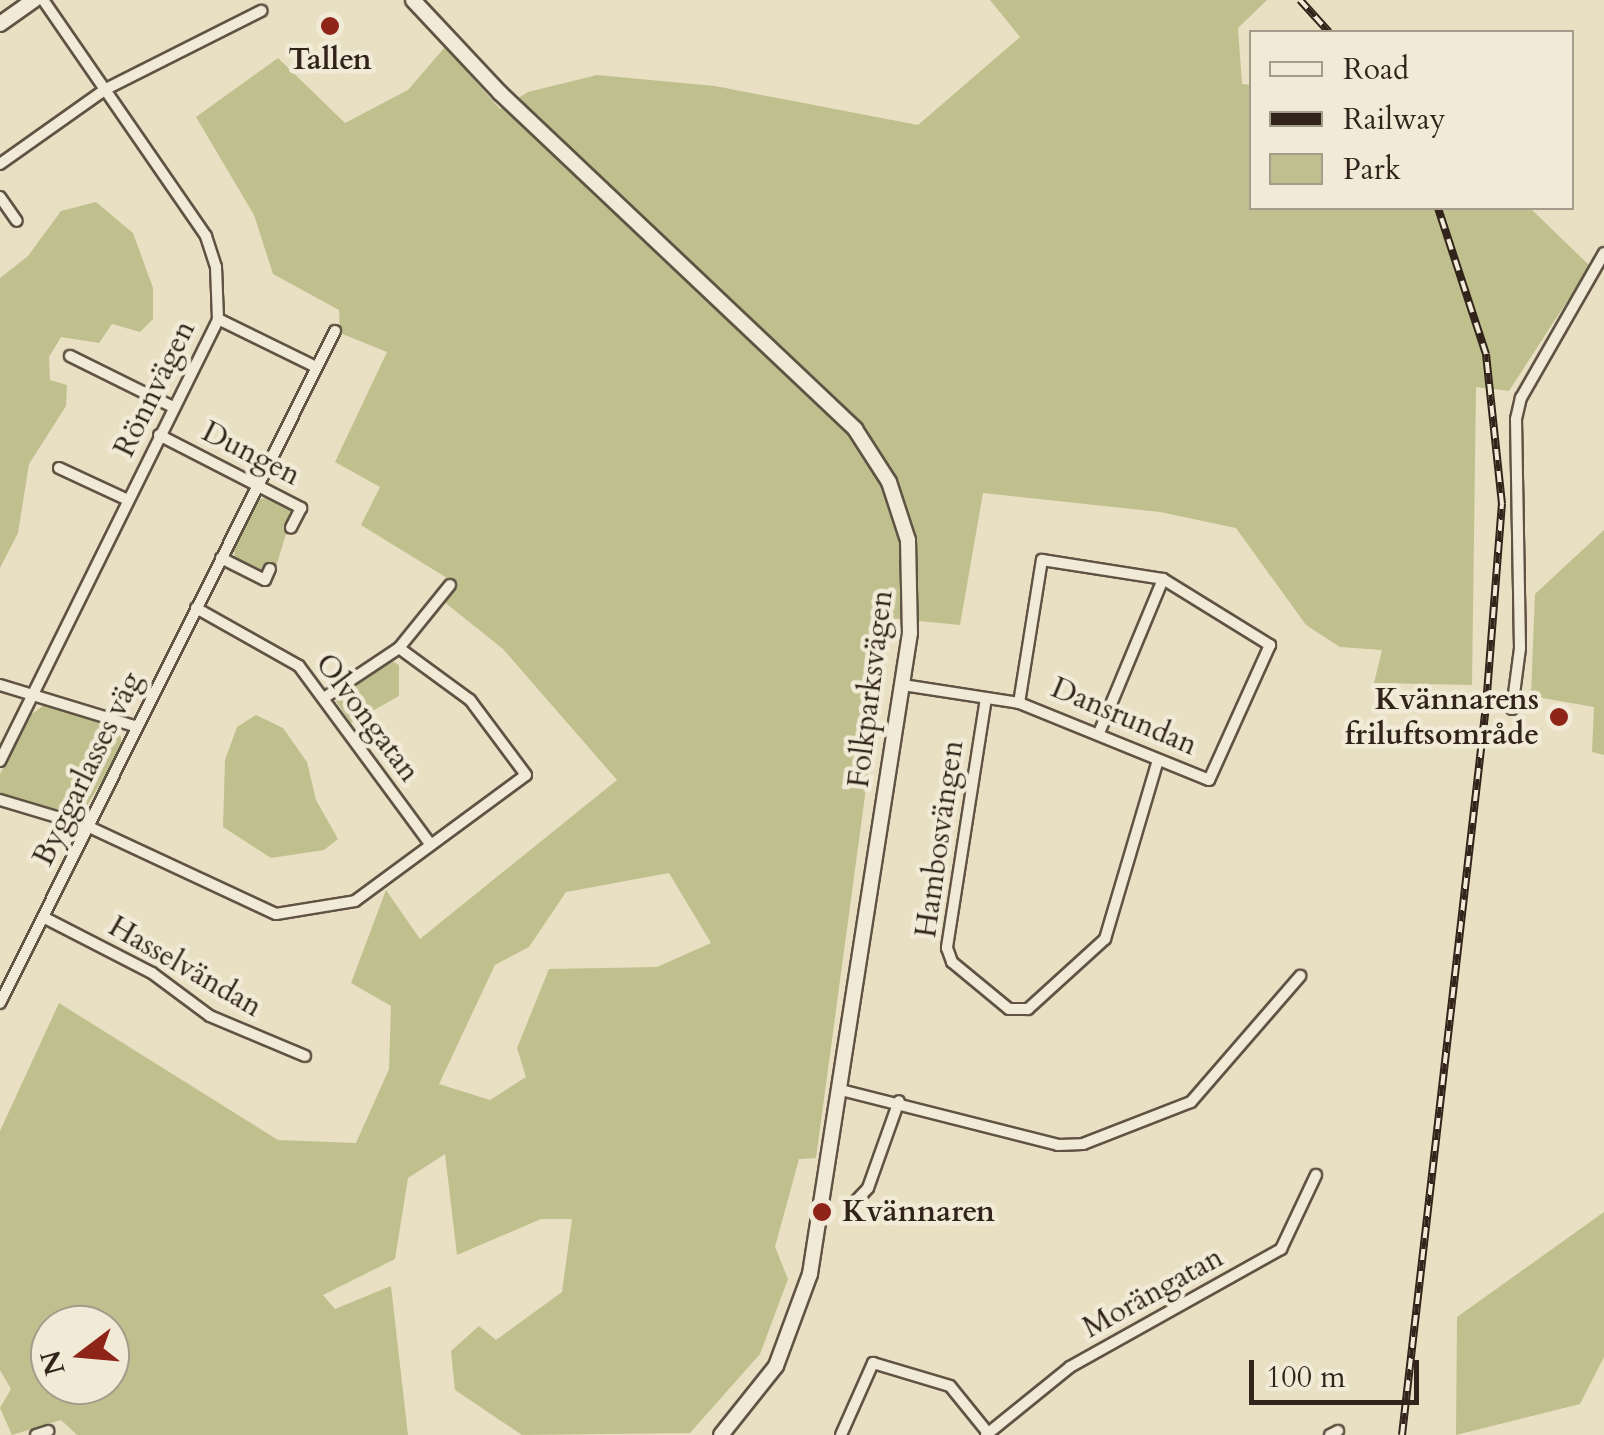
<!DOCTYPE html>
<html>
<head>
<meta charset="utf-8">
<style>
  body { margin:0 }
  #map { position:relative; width:1604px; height:1435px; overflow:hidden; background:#e9dfc2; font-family:Cardo,serif }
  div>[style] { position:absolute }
  .green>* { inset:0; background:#bfc08e }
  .roads { filter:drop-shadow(2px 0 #605344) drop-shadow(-2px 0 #605344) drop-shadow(0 2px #605344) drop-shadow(0 -2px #605344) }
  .street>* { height:10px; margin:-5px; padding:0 5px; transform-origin:5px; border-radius:5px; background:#f1ead7 }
  .secondary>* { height:14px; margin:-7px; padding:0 7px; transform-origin:7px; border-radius:7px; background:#f1ead7 }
  .rail>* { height:8px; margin-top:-4px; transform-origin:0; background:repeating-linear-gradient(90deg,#f1ead7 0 11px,#32241a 0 22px); box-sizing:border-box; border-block:2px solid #32241a }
  .dots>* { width:28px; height:28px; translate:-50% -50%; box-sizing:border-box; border:5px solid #f1ead7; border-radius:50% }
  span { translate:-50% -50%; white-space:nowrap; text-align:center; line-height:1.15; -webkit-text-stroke:9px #f1ead7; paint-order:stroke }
  .poi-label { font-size:30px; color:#32241a; font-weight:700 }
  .right { translate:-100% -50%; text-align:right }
  .left { translate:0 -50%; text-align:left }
  .street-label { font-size:30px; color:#32241a }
  .legend { position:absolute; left:1249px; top:30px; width:325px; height:180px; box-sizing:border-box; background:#f1ead7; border:2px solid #a59b8b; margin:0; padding:12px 18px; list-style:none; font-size:30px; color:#32241a }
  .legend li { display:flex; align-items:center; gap:20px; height:50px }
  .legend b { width:50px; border:2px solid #a59b8b }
  .north { position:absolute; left:30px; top:1305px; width:100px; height:100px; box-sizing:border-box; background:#f1ead7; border:2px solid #a59b8b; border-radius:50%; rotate:254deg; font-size:28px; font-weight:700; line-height:40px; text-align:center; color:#32241a }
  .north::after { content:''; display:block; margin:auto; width:35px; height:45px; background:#8f2418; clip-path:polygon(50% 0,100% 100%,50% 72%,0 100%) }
  .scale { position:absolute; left:1249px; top:1360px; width:170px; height:45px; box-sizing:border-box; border:5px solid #32241a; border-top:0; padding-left:12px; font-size:30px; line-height:35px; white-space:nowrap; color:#32241a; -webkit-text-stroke:8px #f1ead7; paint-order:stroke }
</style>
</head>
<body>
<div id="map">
  <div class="green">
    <div style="clip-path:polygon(evenodd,990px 0,1267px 0,1238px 28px,1242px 84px,1251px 85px,1252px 208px,1530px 208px,1590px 266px,1509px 391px,1476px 387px,1472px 685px,1374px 683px,1382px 650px,1340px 647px,1306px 625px,1236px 528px,1160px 512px,983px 493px,960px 625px,889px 618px,816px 1158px,799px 1159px,775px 1247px,788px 1279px,760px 1354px,690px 1433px,522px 1435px,455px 1390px,451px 1351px,479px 1326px,496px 1340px,562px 1292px,572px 1219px,541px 1219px,457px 1255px,445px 1154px,408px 1178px,395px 1259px,323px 1295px,335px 1309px,391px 1286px,408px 1435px,77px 1435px,61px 1420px,12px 1435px,0 1408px,11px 1389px,0 1370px,0 1131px,59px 1003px,278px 1140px,356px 1143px,389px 1069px,391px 1006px,351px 983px,386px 890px,420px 939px,617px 780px,503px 649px,443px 601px,447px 578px,361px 525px,380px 487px,335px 462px,387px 352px,340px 333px,339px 310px,273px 274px,254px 215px,196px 117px,278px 58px,345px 123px,408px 90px,445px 47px,500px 109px,528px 92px,597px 75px,715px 86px,918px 125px,1020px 37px,990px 0,669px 873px,711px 943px,657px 967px,549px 969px,517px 1048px,526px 1077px,490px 1100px,439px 1084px,495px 965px,529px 947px,566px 892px,669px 873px,990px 0,50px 1325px,110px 1325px,110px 1385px,50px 1385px,50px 1325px)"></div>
    <div style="clip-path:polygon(96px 202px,133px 233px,153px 288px,153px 319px,140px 332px,112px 324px,99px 343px,61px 337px,49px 357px,50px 380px,67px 385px,66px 406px,29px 464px,18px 533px,0 568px,0 278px,28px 256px,61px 211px)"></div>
    <div style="clip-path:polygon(267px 498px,293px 511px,276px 567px,267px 563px,262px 572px,235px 559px,234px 550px,260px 499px)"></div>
    <div style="clip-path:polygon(1604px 530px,1604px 755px,1592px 752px,1594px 707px,1531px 696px,1535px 594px)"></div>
    <div style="clip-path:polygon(388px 659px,399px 665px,399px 696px,351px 723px,336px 701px)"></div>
    <div style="clip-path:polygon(44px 705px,109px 725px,121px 737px,121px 749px,81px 816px,0 794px,0 774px,28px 717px)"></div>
    <div style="clip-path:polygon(256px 715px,283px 728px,307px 762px,316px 800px,338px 839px,324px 850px,271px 858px,223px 827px,225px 760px,237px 727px)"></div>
    <div style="clip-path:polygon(1604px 1212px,1604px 1357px,1580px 1404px,1456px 1435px,1457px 1317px)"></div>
  </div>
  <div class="roads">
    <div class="street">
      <div style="left:0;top:164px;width:130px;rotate:-35.3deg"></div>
      <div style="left:106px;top:89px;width:174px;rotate:-26.7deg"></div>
      <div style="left:0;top:197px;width:29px;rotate:55deg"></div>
      <div style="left:218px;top:319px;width:107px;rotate:26.1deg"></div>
      <div style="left:70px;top:356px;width:115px;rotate:26.3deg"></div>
      <div style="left:159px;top:435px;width:160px;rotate:27.2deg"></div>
      <div style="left:301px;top:508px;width:22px;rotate:117deg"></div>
      <div style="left:59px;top:468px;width:76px;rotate:24.9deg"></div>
      <div style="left:221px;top:558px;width:49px;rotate:26.6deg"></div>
      <div style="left:265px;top:580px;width:12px;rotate:-66deg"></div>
      <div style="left:196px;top:608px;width:118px;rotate:29.4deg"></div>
      <div style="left:299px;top:666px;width:222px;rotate:53.6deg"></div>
      <div style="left:399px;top:648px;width:81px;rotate:-51deg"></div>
      <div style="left:0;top:685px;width:143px;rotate:17deg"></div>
      <div style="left:903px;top:685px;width:117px;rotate:8.8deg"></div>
      <div style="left:1019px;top:703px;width:145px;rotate:-80.9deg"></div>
      <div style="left:1042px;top:560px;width:122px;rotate:8.9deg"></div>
      <div style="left:1163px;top:579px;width:126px;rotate:31.7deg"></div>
      <div style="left:1270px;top:645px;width:148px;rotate:114.3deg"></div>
      <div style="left:1209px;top:780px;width:205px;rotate:-157.9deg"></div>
      <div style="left:986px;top:698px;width:253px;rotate:98.9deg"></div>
      <div style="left:947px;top:948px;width:15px;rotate:70deg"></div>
      <div style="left:952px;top:962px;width:74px;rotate:39.5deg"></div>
      <div style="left:1009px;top:1009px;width:19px"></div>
      <div style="left:1028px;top:1009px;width:104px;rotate:-42.3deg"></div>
      <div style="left:1105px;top:939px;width:187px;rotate:-73.5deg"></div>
      <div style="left:1512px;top:709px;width:62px;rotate:-82.5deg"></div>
      <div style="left:1520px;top:648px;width:229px;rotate:-91deg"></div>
      <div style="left:1516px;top:419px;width:22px;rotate:-77deg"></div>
      <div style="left:1521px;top:398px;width:167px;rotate:-60.2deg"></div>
      <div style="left:1099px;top:733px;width:167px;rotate:-67.4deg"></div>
      <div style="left:0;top:761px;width:493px;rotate:-63.7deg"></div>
      <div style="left:218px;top:319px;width:52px;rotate:-92.2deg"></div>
      <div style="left:216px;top:267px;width:33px;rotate:-108deg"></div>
      <div style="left:206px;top:236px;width:287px;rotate:-124.6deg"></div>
      <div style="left:0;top:800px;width:91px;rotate:16.6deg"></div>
      <div style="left:87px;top:826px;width:208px;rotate:25deg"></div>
      <div style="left:276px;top:914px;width:80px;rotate:-9.3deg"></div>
      <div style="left:355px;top:901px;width:212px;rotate:-36.4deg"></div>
      <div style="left:526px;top:775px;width:94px;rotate:-126.7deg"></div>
      <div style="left:470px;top:700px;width:88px;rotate:-143.8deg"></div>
      <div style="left:399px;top:648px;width:90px;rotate:146.3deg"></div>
      <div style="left:43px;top:917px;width:123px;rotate:27.2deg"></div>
      <div style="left:152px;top:973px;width:72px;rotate:36.6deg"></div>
      <div style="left:210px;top:1016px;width:103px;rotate:22.8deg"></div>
      <div style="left:0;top:1003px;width:751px;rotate:-63.5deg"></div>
      <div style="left:841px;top:1090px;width:224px;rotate:14.2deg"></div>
      <div style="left:1058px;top:1145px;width:25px;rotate:-2deg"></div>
      <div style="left:1083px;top:1144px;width:116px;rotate:-21.3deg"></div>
      <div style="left:1191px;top:1102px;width:167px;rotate:-49.1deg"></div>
      <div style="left:855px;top:1202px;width:19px;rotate:-47deg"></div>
      <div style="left:868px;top:1188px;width:92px;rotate:-70.4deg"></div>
      <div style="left:36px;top:1435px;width:13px;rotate:-18deg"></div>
      <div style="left:841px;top:1435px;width:79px;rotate:-66deg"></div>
      <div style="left:873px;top:1363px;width:80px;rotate:16.6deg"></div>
      <div style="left:950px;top:1386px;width:60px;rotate:51deg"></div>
      <div style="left:986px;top:1435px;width:108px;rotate:-39deg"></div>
      <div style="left:1070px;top:1367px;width:242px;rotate:-29.2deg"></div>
      <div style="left:1281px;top:1249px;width:82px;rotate:-64.7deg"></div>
      <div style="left:1330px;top:1435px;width:9px;rotate:-27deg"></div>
    </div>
    <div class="secondary">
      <div style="left:413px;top:0;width:127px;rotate:46.9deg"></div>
      <div style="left:500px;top:93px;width:489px;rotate:43.4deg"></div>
      <div style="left:855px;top:429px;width:63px;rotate:57.3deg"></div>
      <div style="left:889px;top:482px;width:61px;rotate:71.9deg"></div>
      <div style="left:908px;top:540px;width:93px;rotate:88.8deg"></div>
      <div style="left:910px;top:633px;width:649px;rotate:98.87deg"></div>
      <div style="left:810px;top:1274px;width:98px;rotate:110.3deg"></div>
      <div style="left:776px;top:1366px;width:88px;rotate:128.6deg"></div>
      <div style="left:0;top:24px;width:42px;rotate:-35.2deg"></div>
    </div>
  </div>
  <div class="rail">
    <div style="left:1300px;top:0;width:43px;rotate:47.8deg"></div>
    <div style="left:1402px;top:1435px;width:734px;rotate:-83.43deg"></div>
    <div style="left:1486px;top:706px;width:203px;rotate:-85.5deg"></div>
    <div style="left:1502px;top:504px;width:151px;rotate:-96.1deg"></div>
    <div style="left:1486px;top:354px;width:154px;rotate:-108.2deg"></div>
  </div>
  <div class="dots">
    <div style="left:330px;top:26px;background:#8f2418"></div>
    <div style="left:1559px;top:717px;background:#8f2418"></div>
    <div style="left:822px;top:1212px;background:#8f2418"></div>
  </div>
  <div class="poi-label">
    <span style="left:330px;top:60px">Tallen</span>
    <span class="right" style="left:1539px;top:717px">Kvännarens<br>friluftsområde</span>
    <span class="left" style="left:842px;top:1212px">Kvännaren</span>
  </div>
  <div class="street-label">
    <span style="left:155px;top:389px;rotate:-64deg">Rönnvägen</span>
    <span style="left:251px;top:454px;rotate:27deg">Dungen</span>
    <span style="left:871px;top:689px;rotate:-83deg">Folkparksvägen</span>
    <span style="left:1124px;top:717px;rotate:23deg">Dansrundan</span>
    <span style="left:367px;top:718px;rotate:53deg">Olvongatan</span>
    <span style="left:88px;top:769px;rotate:-64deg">Byggarlasses väg</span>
    <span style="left:940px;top:839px;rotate:-82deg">Hambosvängen</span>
    <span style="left:185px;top:967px;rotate:30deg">Hasselvändan</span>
    <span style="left:1153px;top:1293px;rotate:-29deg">Morängatan</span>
  </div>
  <ul class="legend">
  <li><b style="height:12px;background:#f1ead7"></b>Road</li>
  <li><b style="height:12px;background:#32241a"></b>Railway</li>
  <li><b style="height:28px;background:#bfc08e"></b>Park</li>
  </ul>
  <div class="north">N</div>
  <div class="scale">100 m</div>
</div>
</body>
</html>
